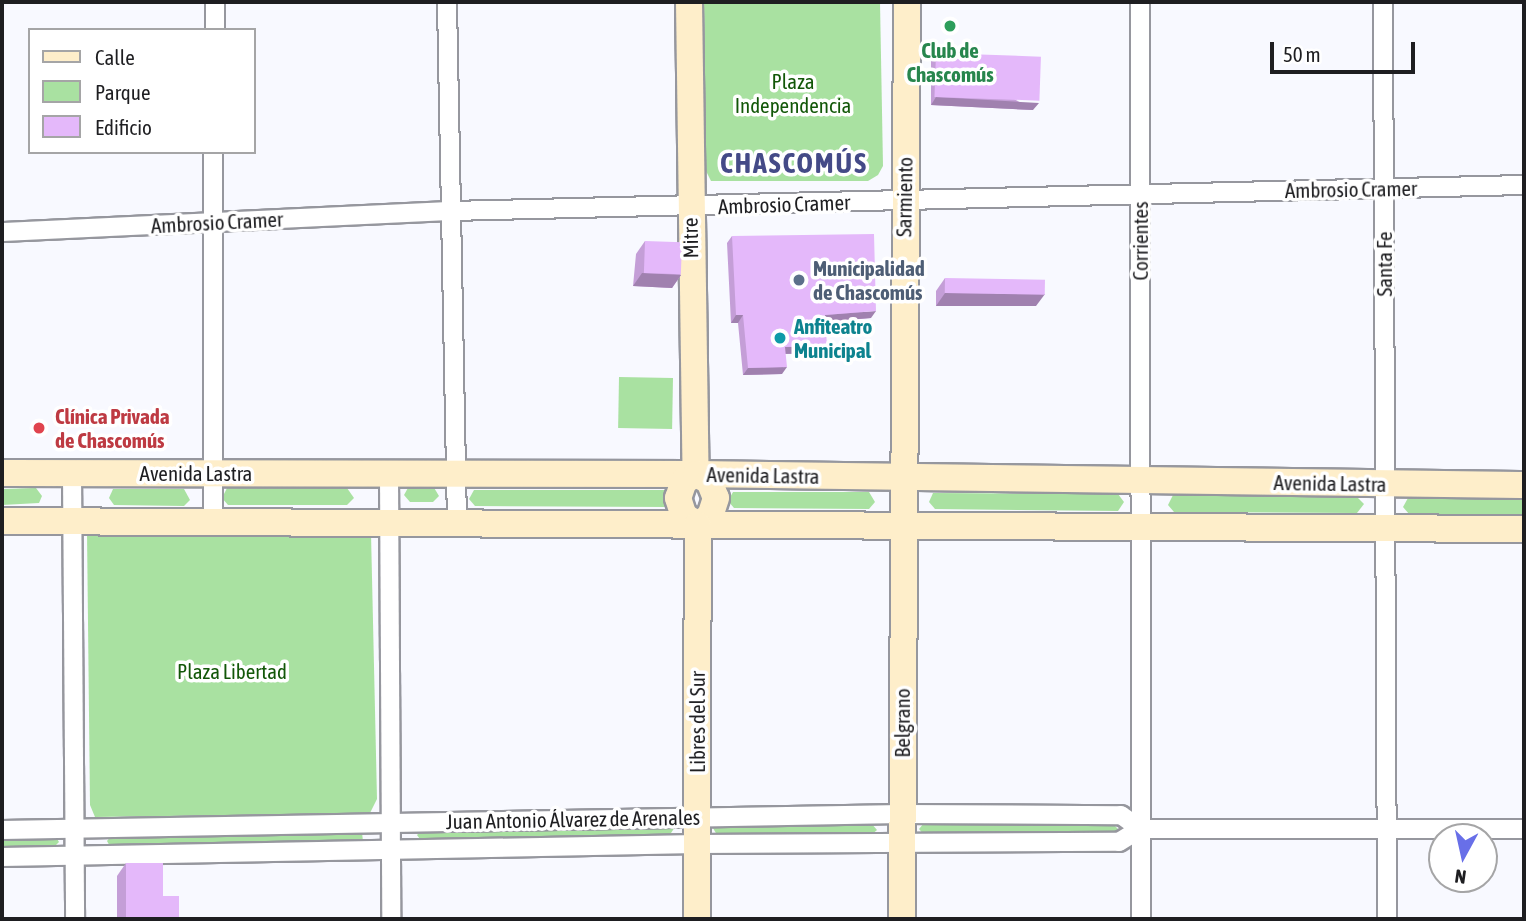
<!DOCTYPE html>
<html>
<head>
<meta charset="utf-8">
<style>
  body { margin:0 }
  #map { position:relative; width:1526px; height:921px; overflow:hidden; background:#f8f9ff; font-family:"Asap Condensed",sans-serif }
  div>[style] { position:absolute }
  .green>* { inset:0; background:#a9e1a1; transform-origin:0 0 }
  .roads { filter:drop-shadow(2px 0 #96979e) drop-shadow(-2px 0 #96979e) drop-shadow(0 2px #96979e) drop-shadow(0 -2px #96979e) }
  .minor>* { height:18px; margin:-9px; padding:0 9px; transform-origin:9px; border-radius:9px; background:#fff }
  .secondary>* { height:26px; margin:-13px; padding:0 13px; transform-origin:13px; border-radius:13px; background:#feeeca }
  .wall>* { inset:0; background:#c49ed7 }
  .shaded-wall>* { inset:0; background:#a081af }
  .building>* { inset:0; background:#e4b8fa; transform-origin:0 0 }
  .dots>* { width:19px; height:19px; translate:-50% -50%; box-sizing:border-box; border:4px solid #fff; border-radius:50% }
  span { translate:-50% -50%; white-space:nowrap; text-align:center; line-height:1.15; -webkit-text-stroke:7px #fff; paint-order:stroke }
  .leisure-label { font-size:21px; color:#27864d; font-weight:700 }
  .park-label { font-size:21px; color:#125708 }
  .street-label { font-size:21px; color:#1e1e21 }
  .service-label { font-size:21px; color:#4e5e75; font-weight:700 }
  .left { translate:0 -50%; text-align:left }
  .culture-label { font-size:21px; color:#0d838f; font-weight:700 }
  .health-label { font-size:21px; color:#be3a42; font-weight:700 }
  .district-label { font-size:28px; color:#444a87; font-weight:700; letter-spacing:2px }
  .frame { position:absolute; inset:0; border:4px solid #1e1e21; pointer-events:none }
  .legend { position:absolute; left:28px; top:28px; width:228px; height:126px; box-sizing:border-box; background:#fff; border:2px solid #a5a5a6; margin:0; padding:9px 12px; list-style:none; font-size:21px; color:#1e1e21 }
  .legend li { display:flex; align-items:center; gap:14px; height:35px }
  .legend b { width:35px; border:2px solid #a5a5a6 }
  .north { position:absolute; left:1428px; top:823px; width:70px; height:70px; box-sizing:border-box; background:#fff; border:2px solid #a5a5a6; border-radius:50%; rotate:188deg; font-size:19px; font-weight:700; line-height:28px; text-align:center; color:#1e1e21 }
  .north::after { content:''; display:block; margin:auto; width:24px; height:32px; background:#686fe8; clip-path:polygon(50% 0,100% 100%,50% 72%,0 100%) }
  .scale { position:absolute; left:1270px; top:42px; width:145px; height:32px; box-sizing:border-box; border:4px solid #1e1e21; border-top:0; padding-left:9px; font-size:21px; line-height:24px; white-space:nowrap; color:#1e1e21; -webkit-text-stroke:5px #fff; paint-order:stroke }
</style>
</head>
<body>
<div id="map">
  <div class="green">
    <div style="clip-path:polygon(704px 2px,880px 2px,883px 166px,878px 175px,868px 181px,711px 181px,706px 171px)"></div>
    <div style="left:619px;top:377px;width:54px;height:51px;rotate:1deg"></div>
    <div style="clip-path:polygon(409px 486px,433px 486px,439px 496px,433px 502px,410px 502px,404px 495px)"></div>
    <div style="clip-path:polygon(36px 488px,42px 496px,39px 503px,2px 505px,2px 489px)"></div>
    <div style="clip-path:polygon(227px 488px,347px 488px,354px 498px,347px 505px,228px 505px,222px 498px)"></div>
    <div style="clip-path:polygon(113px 489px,184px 489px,190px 500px,184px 506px,114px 505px,109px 498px)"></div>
    <div style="clip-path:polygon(474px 490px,667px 490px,668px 507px,475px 506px,469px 499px)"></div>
    <div style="clip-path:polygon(733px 492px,869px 492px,875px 502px,869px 509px,734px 508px,728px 501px)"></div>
    <div style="clip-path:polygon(933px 493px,1118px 494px,1124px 502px,1118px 511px,935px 509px,929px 502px)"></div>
    <div style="clip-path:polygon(1173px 495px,1357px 497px,1364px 504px,1357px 513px,1174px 512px,1168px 505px)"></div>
    <div style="clip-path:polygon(1408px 498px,1524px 499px,1524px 516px,1409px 514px,1403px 507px)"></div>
    <div style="clip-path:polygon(87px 531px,371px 533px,377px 799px,370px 813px,95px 817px,90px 805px)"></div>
    <div style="clip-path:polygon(871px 823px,877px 830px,870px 836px,717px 835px,713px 828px)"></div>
    <div style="clip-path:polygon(924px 823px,1112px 823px,1118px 829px,1116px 834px,924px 835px,919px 829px)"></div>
    <div style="clip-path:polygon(675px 827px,669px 836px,422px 842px,417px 835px,422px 830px)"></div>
    <div style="clip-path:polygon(362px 832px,363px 842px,111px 848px,107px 841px,111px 836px)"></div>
    <div style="clip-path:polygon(2px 836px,56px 837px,59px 842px,53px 848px,2px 849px)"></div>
  </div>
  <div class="roads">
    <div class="minor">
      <div style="left:447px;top:2px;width:521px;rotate:88.9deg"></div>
      <div style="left:1140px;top:2px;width:917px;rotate:89.94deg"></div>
      <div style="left:1383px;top:2px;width:917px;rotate:89.75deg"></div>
      <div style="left:215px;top:30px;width:28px;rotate:-90deg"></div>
      <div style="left:213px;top:152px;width:370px;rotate:90deg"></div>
      <div style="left:2px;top:232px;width:449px;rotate:-2.7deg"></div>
      <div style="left:451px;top:211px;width:1073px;rotate:-1.39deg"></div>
      <div style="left:72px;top:473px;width:446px;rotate:89.6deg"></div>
      <div style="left:389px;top:474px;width:445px;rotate:89.7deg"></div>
      <div style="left:2px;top:830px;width:900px;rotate:-1.02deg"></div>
      <div style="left:902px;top:814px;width:219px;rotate:0.3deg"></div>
      <div style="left:1121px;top:815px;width:24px;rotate:36deg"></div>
      <div style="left:2px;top:857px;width:695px;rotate:-1.07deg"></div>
      <div style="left:697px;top:844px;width:422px;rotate:-0.3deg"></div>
      <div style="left:1119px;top:842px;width:25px;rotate:-32deg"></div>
      <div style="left:1140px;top:829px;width:384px"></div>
    </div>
    <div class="secondary">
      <div style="left:689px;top:2px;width:472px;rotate:89.2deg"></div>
      <div style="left:2px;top:473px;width:694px;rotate:0.08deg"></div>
      <div style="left:696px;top:474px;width:828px;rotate:0.76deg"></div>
      <div style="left:696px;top:474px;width:14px;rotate:150deg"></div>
      <div style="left:684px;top:481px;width:18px;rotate:109deg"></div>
      <div style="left:678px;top:498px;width:19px;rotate:72deg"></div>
      <div style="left:684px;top:516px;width:17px;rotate:33deg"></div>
      <div style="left:696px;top:474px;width:15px;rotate:28deg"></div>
      <div style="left:709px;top:481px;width:18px;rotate:68deg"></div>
      <div style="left:716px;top:498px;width:19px;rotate:108deg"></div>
      <div style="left:710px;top:516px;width:15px;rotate:143deg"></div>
      <div style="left:2px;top:521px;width:1522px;rotate:0.3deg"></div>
      <div style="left:697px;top:919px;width:394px;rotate:-89.9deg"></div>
      <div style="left:902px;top:919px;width:917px;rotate:-89.69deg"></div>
    </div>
  </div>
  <div class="wall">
    <div style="clip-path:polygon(936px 53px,1033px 110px,931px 105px,931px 60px)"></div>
    <div style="clip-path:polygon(732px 236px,871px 318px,826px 322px,822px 353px,785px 354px,782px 374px,743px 375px,738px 323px,731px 323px,727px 243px)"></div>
    <div style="clip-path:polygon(645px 241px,681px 275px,672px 288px,633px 286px,636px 254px)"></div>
    <div style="clip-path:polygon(945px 278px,1036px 306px,936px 306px,936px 291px)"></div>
    <div style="clip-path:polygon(126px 863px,163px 896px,179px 919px,117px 919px,117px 876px)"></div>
  </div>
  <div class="shaded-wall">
    <div style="clip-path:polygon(936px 97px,1039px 103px,1033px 110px,931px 105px)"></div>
    <div style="clip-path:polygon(642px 273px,681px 275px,672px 288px,633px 286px)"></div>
    <div style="clip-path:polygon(945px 293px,1045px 294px,1036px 306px,936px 306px)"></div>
    <div style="clip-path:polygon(876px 311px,871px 318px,820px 322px,825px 315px)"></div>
    <div style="clip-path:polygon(736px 315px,743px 315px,738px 323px,731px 323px)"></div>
    <div style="clip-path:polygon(827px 346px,822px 353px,780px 354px,785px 347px)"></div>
    <div style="clip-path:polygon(787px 367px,782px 374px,743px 375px,748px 368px)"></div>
  </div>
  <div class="building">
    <div style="left:936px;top:53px;width:105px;height:44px;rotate:2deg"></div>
    <div style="clip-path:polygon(874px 234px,876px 311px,825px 315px,827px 346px,785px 347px,787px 367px,748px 368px,743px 315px,736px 315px,732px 236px)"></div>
    <div style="left:645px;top:241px;width:37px;height:32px;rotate:2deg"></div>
    <div style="left:945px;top:278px;width:100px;height:15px;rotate:1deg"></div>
    <div style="clip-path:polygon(126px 863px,163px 863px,163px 896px,179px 896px,179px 919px,126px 919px)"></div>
  </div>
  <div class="dots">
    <div style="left:950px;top:26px;background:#2e9e5b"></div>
    <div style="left:799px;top:280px;background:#5c6f8a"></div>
    <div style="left:780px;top:338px;background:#0f9aa8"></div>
    <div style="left:39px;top:428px;background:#e0444e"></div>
  </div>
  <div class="leisure-label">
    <span style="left:950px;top:62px">Club de<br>Chascomús</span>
  </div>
  <div class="park-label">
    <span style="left:793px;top:93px">Plaza<br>Independencia</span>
    <span style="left:232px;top:671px">Plaza Libertad</span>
  </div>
  <div class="street-label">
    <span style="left:1351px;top:189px;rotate:-1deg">Ambrosio Cramer</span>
    <span style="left:904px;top:197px;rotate:-89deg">Sarmiento</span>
    <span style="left:784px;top:204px;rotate:-2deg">Ambrosio Cramer</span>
    <span style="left:217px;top:222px;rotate:-3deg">Ambrosio Cramer</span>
    <span style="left:690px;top:238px;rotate:-91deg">Mitre</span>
    <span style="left:1140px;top:241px;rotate:-90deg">Corrientes</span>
    <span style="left:1384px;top:264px;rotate:-90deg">Santa Fe</span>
    <span style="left:196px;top:473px">Avenida Lastra</span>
    <span style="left:763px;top:475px;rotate:1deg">Avenida Lastra</span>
    <span style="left:1330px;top:483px;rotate:1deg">Avenida Lastra</span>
    <span style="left:697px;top:722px;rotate:-90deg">Libres del Sur</span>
    <span style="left:902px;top:723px;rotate:-90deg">Belgrano</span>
    <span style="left:573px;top:819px;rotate:-1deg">Juan Antonio Álvarez de Arenales</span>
  </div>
  <div class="service-label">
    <span class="left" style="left:813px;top:280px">Municipalidad<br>de Chascomús</span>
  </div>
  <div class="culture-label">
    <span class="left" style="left:794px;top:338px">Anfiteatro<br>Municipal</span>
  </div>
  <div class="health-label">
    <span class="left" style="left:55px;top:428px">Clínica Privada<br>de Chascomús</span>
  </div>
  <div class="district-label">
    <span style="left:794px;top:163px">CHASCOMÚS</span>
  </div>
  <div class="frame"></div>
  <ul class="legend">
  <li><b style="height:9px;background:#feeeca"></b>Calle</li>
  <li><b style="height:19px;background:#a9e1a1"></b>Parque</li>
  <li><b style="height:19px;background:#e4b8fa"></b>Edificio</li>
  </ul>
  <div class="north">N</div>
  <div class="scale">50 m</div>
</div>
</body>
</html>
